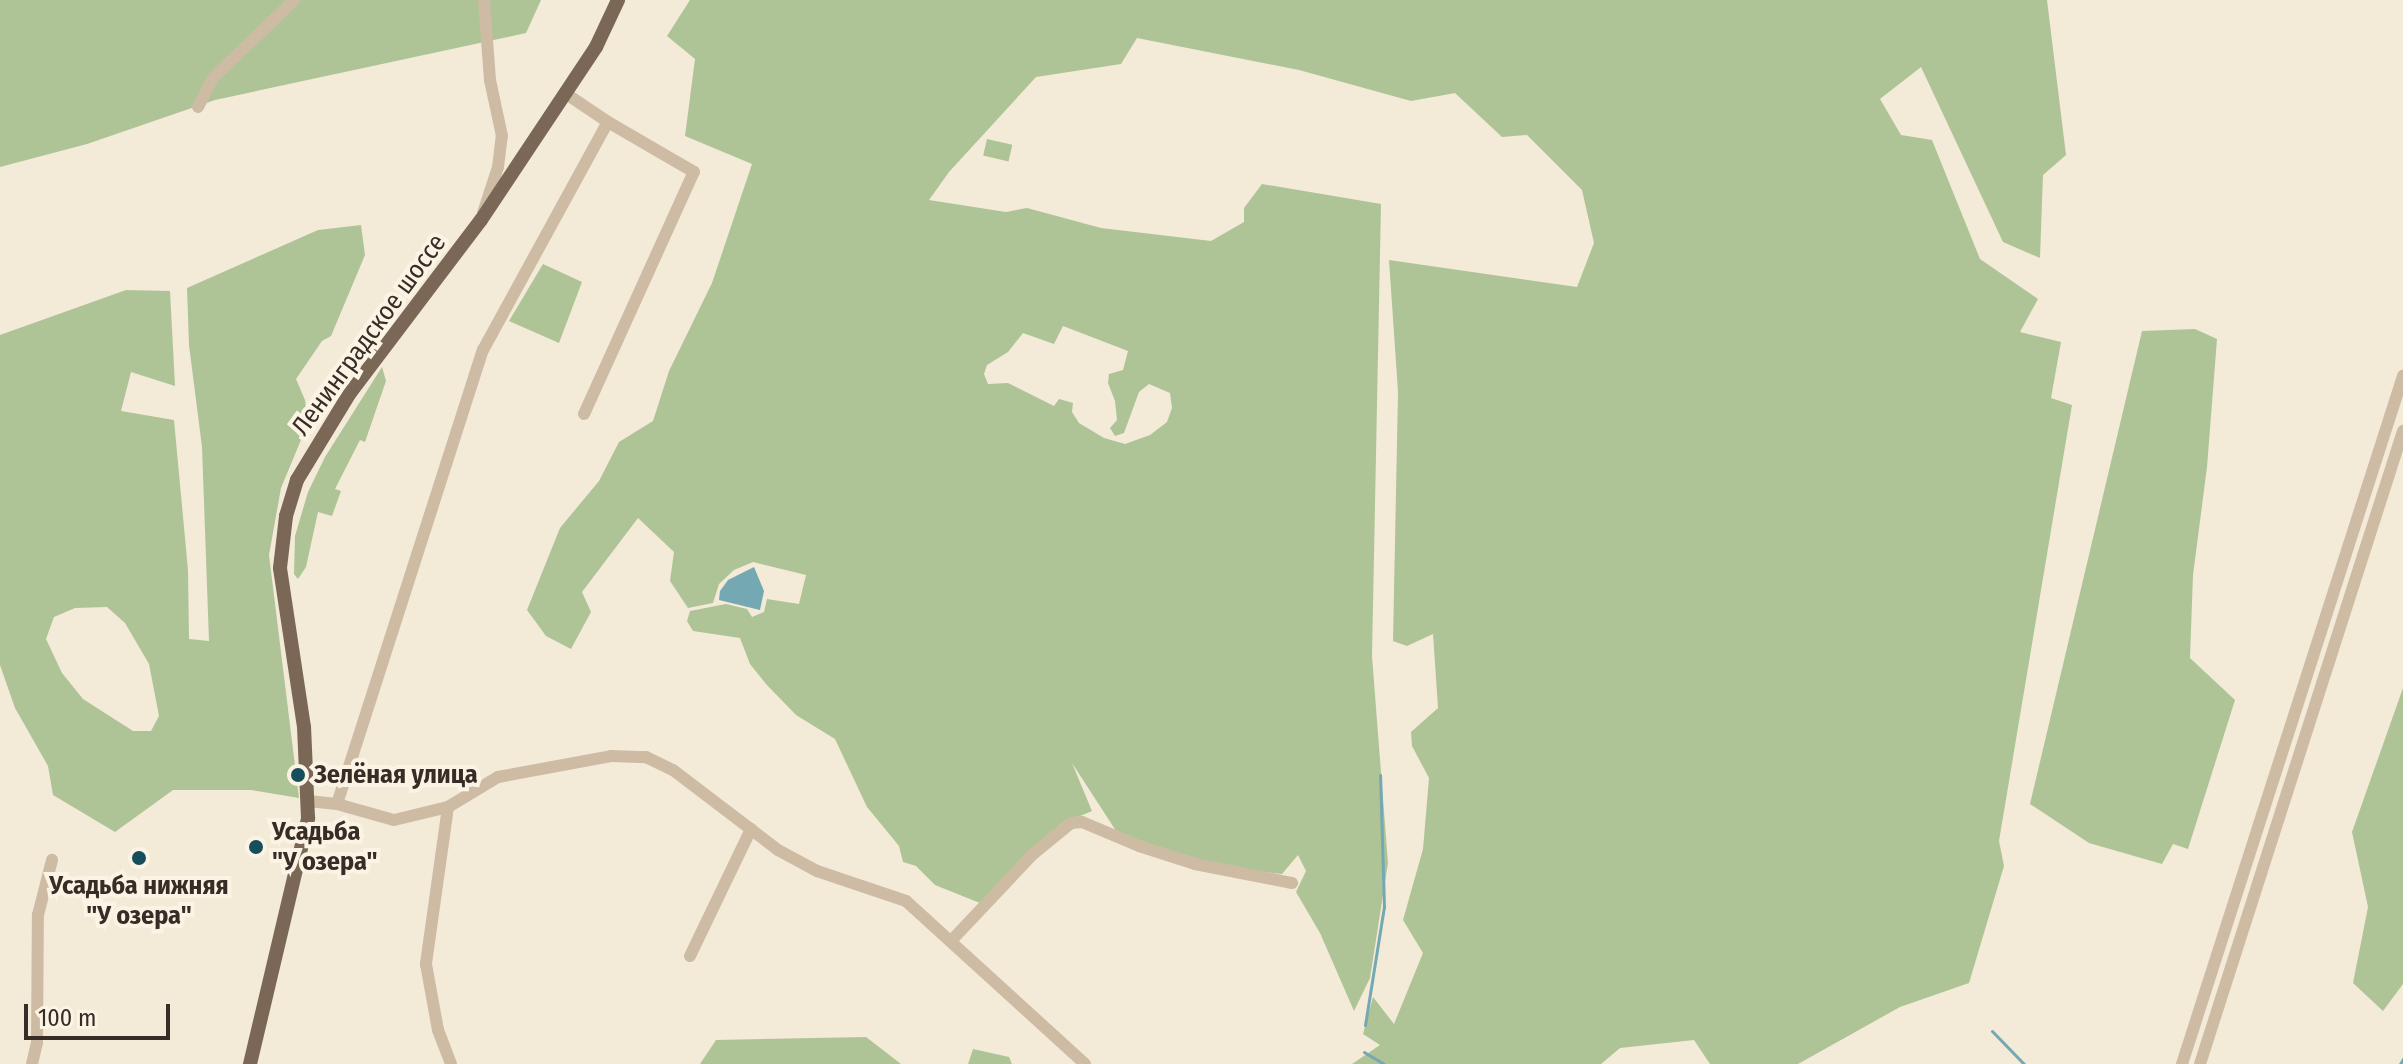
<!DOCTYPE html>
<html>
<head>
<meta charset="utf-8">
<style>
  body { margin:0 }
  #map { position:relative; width:2403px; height:1064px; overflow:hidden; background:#f4ead8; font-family:"Fira Sans Condensed",sans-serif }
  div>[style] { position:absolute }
  .green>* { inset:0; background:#aec496; transform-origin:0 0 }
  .water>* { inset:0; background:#74a8b3 }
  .stream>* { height:3px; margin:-1.5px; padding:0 1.5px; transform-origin:1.5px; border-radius:1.5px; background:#74a8b3 }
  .minor>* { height:12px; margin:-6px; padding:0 6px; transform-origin:6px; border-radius:6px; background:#cdbca3 }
  .major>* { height:14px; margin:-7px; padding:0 7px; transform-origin:7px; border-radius:7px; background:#7a6755 }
  .dots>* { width:22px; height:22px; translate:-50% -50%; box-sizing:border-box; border:4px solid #fbf4e4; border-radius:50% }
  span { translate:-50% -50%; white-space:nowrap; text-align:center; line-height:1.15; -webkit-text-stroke:8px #fbf4e4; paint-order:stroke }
  .street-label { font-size:26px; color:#372d26 }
  .poi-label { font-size:26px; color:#372d26; font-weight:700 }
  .left { translate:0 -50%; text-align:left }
  .scale { position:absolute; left:24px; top:1004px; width:146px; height:36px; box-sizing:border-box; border:4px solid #372d26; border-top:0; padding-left:10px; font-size:24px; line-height:28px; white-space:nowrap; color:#372d26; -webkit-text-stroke:6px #fbf4e4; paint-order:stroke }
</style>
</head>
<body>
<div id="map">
  <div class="green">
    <div style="clip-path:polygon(0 0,541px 0,526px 33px,215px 100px,87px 144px,0 167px)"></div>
    <div style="clip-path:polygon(evenodd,690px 0,2047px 0,2066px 155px,2043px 175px,2040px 258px,2003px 242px,1921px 67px,1880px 99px,1901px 135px,1932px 140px,1980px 259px,2038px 299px,2020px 332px,2061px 342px,2051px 398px,2072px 405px,1999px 841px,2004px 866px,1969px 983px,1900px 1007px,1798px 1064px,1710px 1064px,1694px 1040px,1620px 1048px,1601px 1064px,1352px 1064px,1380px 1045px,1363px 1034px,1373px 997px,1394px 1024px,1423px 953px,1403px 920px,1423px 849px,1429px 778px,1412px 746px,1411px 732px,1438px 708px,1433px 634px,1407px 646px,1393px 641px,1398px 392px,1389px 260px,1577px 287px,1594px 243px,1582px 190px,1527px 135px,1502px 137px,1455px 93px,1411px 101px,1299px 70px,1137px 38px,1121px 64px,1036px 77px,949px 172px,929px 200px,1006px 212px,1027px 208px,1101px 228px,1211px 241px,1244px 222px,1244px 208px,1262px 184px,1381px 204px,1372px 656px,1388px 863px,1370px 978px,1354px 1011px,1320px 933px,1296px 892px,1306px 871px,1298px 855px,1282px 874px,1220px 867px,1120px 837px,1072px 763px,1092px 811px,1059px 825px,985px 905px,935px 885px,916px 866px,903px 862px,899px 846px,867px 807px,835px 739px,796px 715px,766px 684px,750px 664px,740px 638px,693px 631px,687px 621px,690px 611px,726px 604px,747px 609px,752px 617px,764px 612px,767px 599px,799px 604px,806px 575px,753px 562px,734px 570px,719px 584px,713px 603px,688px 608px,670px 581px,674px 552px,638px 518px,582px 592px,591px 612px,571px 649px,546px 636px,527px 610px,560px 528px,599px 481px,619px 442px,653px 421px,669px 371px,712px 283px,752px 164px,685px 136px,695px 59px,667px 36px,690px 0,1063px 326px,1128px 351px,1123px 370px,1109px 374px,1108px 383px,1115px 401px,1117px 420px,1110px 428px,1115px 436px,1124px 433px,1139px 392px,1149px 384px,1170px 393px,1172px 408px,1167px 422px,1150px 435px,1125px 444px,1104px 438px,1079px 423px,1072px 412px,1073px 403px,1059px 399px,1054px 406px,1008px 383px,988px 384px,984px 374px,987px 365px,1008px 352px,1023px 333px,1054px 344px,1063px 326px)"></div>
    <div style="left:987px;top:139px;width:26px;height:17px;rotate:13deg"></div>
    <div style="clip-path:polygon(evenodd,361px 225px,365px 255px,331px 336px,322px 341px,296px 379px,305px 400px,308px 423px,281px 488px,269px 555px,299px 798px,251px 790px,173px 790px,115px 832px,53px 795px,48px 766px,15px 708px,0 665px,0 335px,126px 290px,170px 291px,175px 386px,131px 372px,121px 411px,174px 420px,188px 570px,189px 639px,209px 641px,202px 447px,189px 345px,187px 288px,318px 230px,361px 225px,107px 607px,125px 623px,149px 664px,159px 716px,151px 731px,133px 731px,83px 699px,62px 673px,46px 639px,54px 617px,75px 608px,107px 607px)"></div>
    <div style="clip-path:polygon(543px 264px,582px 282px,559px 343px,509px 321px)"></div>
    <div style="clip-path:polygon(2195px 329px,2217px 339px,2207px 467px,2193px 575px,2190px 658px,2235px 700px,2188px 849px,2173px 844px,2162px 864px,2089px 843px,2030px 804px,2142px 331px)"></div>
    <div style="clip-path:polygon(382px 367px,386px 381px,365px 442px,360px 440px,335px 489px,341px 491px,332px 516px,318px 512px,306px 567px,298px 579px,294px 574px,295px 536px,308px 492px,325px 457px)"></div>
    <div style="clip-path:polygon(2403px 688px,2403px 984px,2383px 1011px,2353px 983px,2368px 907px,2352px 832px)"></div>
    <div style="clip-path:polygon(866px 1037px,901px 1064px,700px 1064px,716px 1040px)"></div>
    <div style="clip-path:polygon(973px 1049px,1009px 1057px,1012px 1064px,968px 1064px)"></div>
  </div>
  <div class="water">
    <div style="clip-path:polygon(754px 567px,764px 591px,760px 610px,719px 600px,720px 591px,728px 580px)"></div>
  </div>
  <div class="stream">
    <div style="left:1365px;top:1025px;width:120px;rotate:-80.9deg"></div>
    <div style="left:1384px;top:907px;width:132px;rotate:-91.7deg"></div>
    <div style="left:1992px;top:1031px;width:46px;rotate:45.9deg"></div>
    <div style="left:1364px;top:1052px;width:23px;rotate:31deg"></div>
    <div style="left:2400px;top:1064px;width:6px;rotate:-59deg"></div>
  </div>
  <div class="minor">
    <div style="left:198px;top:107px;width:31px;rotate:-63deg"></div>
    <div style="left:212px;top:79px;width:114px;rotate:-43.9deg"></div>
    <div style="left:483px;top:213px;width:48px;rotate:-71.9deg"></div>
    <div style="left:498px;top:167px;width:31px;rotate:-83deg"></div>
    <div style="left:502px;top:136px;width:57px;rotate:-102.1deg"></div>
    <div style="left:490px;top:80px;width:80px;rotate:-94.3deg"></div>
    <div style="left:584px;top:414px;width:266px;rotate:-65.6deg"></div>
    <div style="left:694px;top:172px;width:99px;rotate:-149.8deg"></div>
    <div style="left:308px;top:801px;width:29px;rotate:6deg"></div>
    <div style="left:337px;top:804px;width:59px;rotate:15.7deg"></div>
    <div style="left:394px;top:820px;width:56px;rotate:-13.5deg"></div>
    <div style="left:448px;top:807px;width:58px;rotate:-31deg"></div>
    <div style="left:498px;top:777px;width:115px;rotate:-10.5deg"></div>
    <div style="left:611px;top:756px;width:35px;rotate:2deg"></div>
    <div style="left:646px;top:757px;width:30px;rotate:26deg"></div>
    <div style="left:673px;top:770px;width:132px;rotate:37.3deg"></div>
    <div style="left:778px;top:850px;width:44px;rotate:28.3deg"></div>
    <div style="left:817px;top:871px;width:94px;rotate:18.6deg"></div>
    <div style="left:906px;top:901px;width:242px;rotate:42.3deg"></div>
    <div style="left:337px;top:804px;width:477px;rotate:-72.2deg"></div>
    <div style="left:483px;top:350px;width:260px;rotate:-61.3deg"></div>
    <div style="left:608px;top:122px;width:52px;rotate:-146deg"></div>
    <div style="left:448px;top:807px;width:159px;rotate:98deg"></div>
    <div style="left:426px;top:964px;width:67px;rotate:79.7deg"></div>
    <div style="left:438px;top:1030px;width:36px;rotate:69deg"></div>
    <div style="left:951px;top:941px;width:120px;rotate:-46.7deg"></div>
    <div style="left:1033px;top:854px;width:49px;rotate:-39.2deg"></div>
    <div style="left:1071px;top:823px;width:11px;rotate:-5deg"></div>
    <div style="left:1082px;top:822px;width:62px;rotate:22.8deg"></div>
    <div style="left:1139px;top:846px;width:59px;rotate:17.8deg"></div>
    <div style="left:1195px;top:864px;width:99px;rotate:11.1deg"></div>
    <div style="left:690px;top:956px;width:141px;rotate:-64.3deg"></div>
    <div style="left:32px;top:1064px;width:22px;rotate:-77deg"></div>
    <div style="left:37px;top:1043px;width:128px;rotate:-89.6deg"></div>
    <div style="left:38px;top:915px;width:57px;rotate:-75.7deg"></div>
    <div style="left:2182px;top:1064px;width:723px;rotate:-72.19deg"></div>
    <div style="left:2200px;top:1064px;width:665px;rotate:-72.22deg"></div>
  </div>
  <div class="major">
    <div style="left:250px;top:1064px;width:253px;rotate:-76.7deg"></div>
    <div style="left:308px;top:818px;width:91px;rotate:-92.5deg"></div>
    <div style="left:304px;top:727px;width:161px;rotate:-98.6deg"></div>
    <div style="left:280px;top:568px;width:52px;rotate:-83.4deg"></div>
    <div style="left:286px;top:516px;width:38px;rotate:-73deg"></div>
    <div style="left:297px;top:480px;width:102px;rotate:-58.7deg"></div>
    <div style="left:350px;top:393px;width:217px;rotate:-52.9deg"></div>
    <div style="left:481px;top:220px;width:208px;rotate:-56.4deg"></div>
    <div style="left:596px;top:47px;width:52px;rotate:-64.9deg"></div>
  </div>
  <div class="dots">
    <div style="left:298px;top:775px;background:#174e5c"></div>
    <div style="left:256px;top:847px;background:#174e5c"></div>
    <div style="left:139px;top:858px;background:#174e5c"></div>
  </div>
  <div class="street-label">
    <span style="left:369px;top:335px;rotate:-54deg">Ленинградское шоссе</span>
  </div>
  <div class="poi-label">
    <span class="left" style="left:314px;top:775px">Зелёная улица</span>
    <span class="left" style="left:272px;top:847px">Усадьба<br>"У озера"</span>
    <span style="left:139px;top:901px">Усадьба нижняя<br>"У озера"</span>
  </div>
  <div class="scale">100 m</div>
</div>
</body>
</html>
